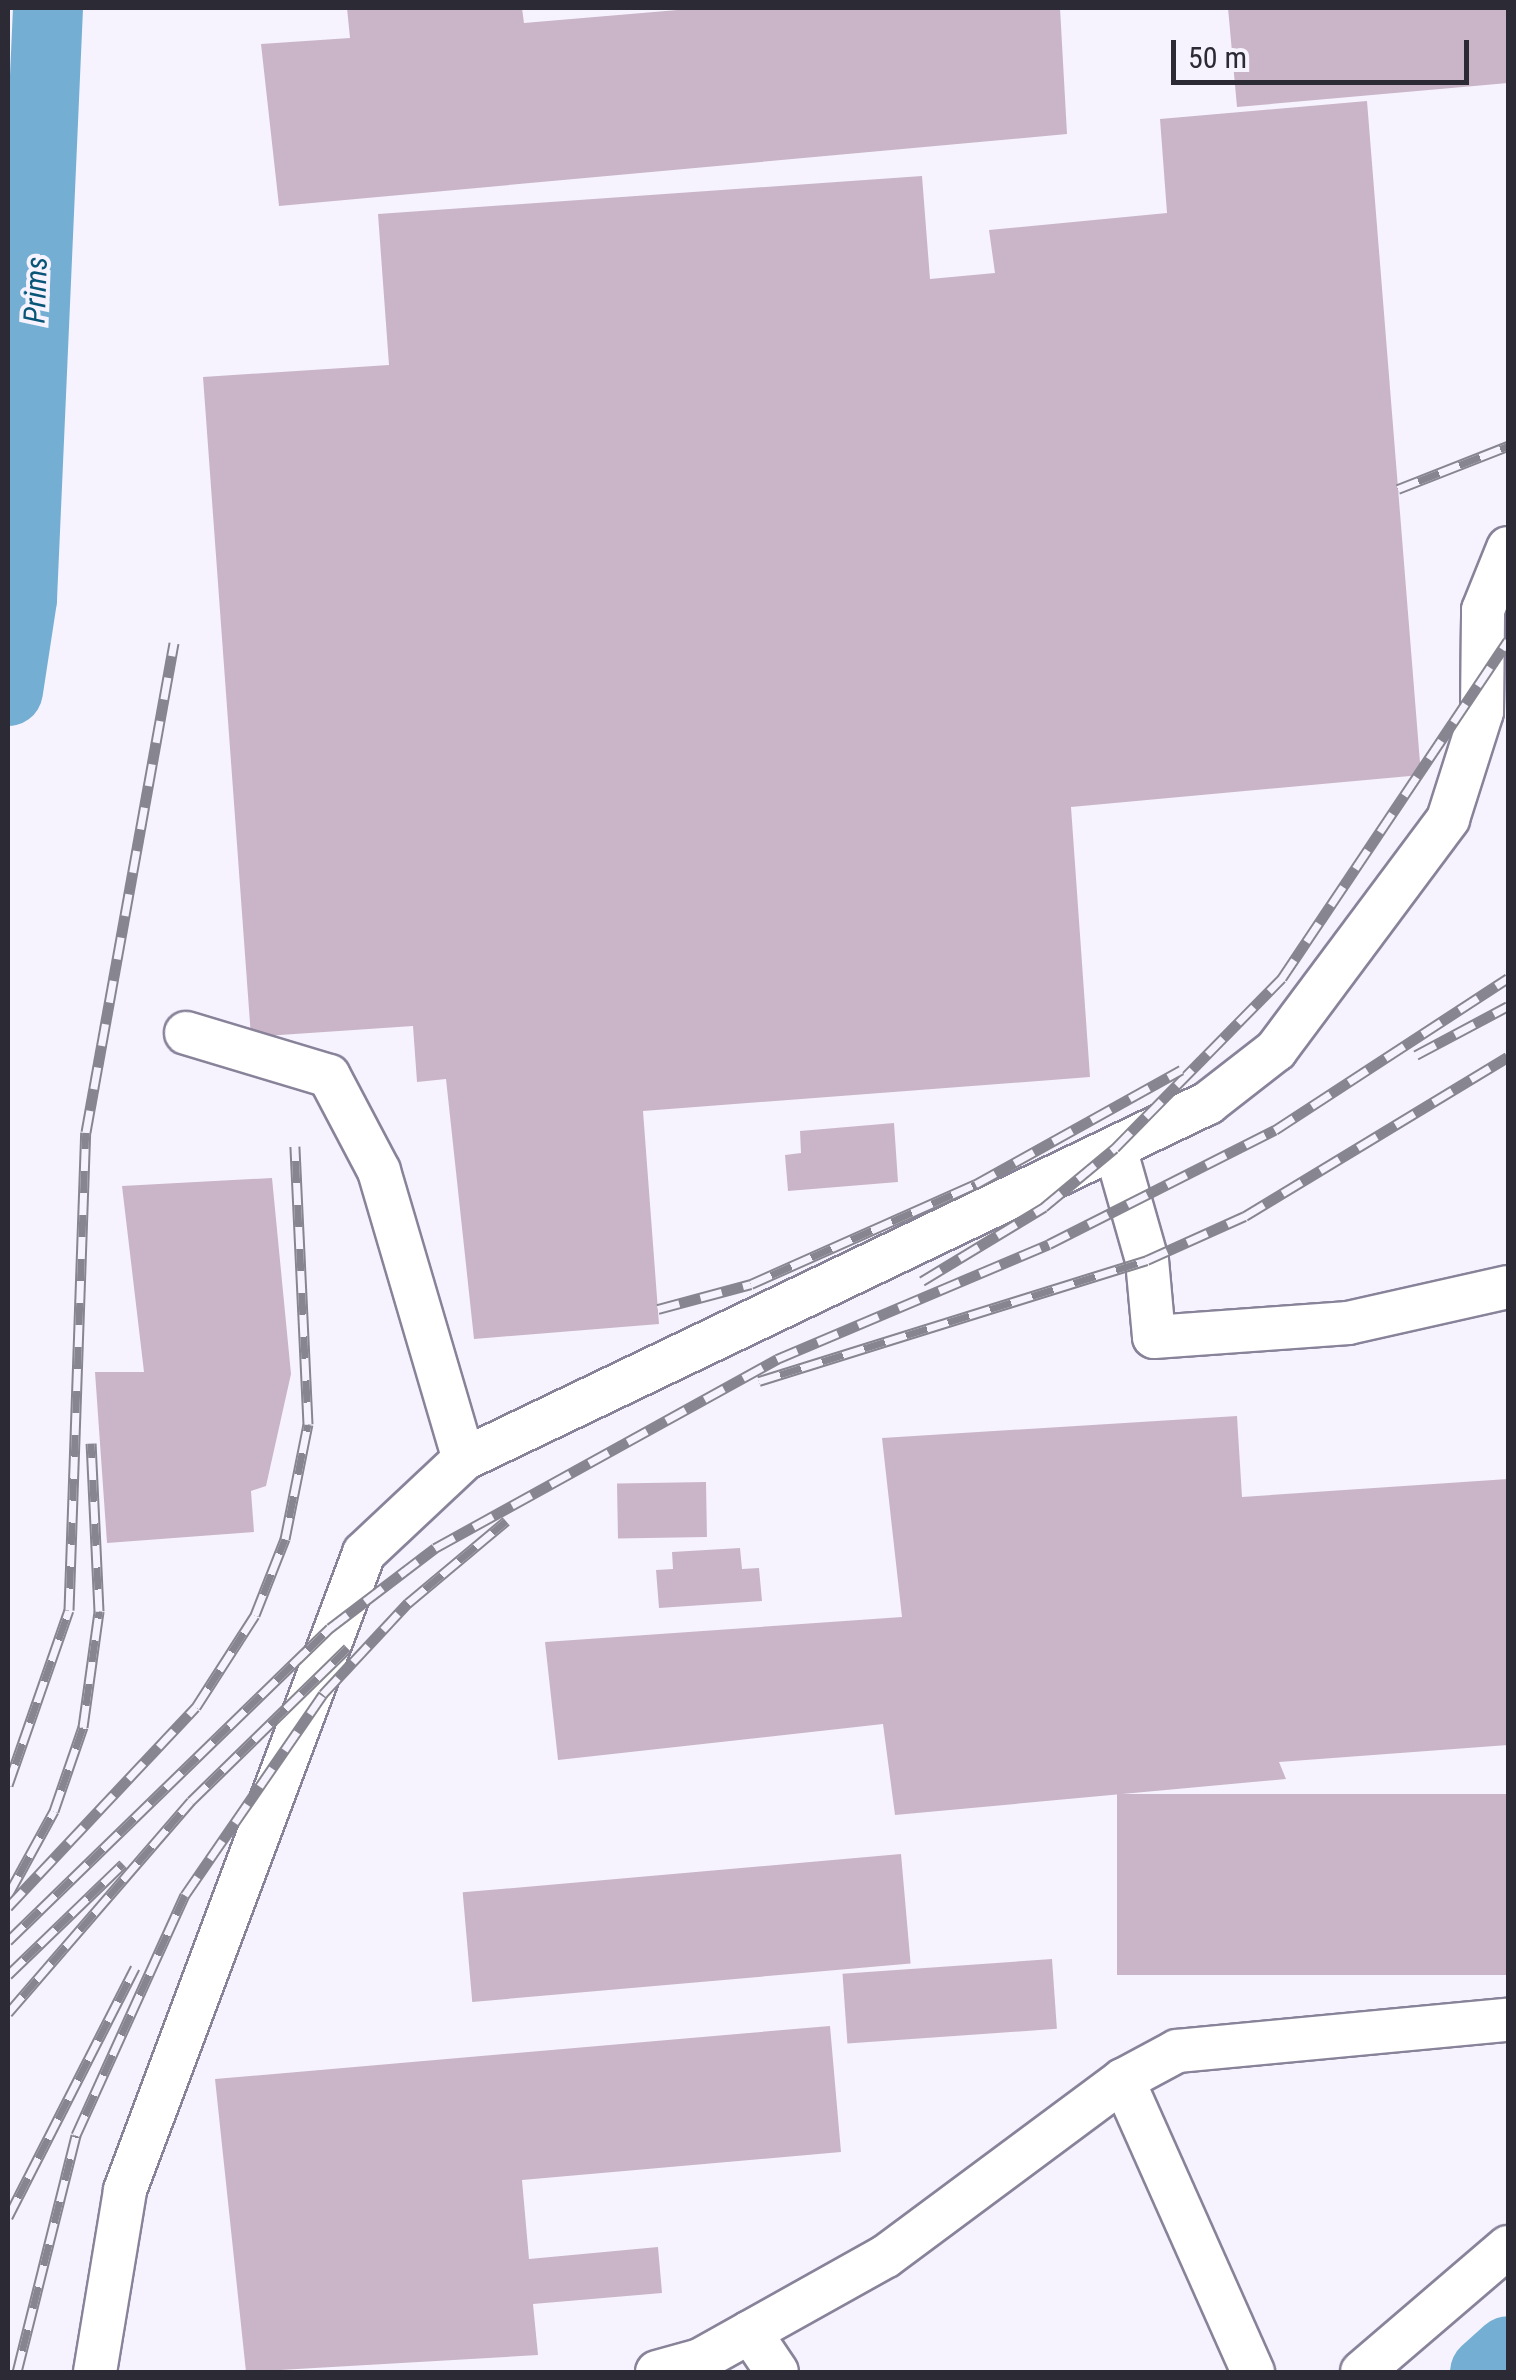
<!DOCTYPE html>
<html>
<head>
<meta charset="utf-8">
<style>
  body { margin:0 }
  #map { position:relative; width:1516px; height:2380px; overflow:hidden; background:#f6f3fe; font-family:"Roboto Condensed",sans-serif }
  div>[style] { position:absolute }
  .river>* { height:70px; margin:-35px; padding:0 35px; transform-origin:35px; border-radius:35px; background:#74afd3 }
  .building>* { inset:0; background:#cab5c8; transform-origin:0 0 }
  .roads { filter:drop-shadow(2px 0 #89839a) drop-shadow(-2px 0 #89839a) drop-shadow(0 2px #89839a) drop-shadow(0 -2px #89839a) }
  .minor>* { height:42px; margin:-21px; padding:0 21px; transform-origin:21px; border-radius:21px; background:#fff }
  .rail>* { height:11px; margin-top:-5.5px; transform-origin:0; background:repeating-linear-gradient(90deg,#f6f3fe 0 22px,#87858f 0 44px); box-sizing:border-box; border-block:2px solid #87858f }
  span { translate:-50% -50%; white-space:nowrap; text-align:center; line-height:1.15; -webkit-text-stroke:8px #f6f3fe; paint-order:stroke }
  .water-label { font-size:30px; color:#085578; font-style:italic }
  .frame { position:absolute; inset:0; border:10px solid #2c2a34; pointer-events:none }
  .scale { position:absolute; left:1171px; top:40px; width:298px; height:45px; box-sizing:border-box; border:5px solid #2c2a34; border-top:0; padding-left:12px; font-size:30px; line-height:35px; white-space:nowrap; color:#2c2a34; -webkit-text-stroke:8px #f6f3fe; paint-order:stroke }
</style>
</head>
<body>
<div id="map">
  <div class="river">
    <div style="left:8px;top:691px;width:93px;rotate:-81.3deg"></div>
    <div style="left:22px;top:599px;width:592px;rotate:-87.48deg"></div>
    <div style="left:1485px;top:2372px;width:31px;rotate:-42deg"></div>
  </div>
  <div class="building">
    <div style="clip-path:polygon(347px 8px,522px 8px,524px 23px,701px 8px,1060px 8px,1067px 134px,279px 206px,261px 44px,350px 38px)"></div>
    <div style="clip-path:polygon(1228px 8px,1508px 8px,1508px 83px,1237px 107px)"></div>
    <div style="clip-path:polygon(1367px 101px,1421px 775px,1071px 807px,1090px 1077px,643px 1111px,659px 1324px,474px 1339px,446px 1079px,417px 1082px,413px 1026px,251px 1037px,203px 377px,389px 365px,378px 214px,922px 176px,930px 279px,995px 273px,989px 230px,1167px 213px,1160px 119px)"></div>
    <div style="clip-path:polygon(894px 1123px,898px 1182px,788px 1191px,785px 1155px,801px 1153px,800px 1131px)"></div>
    <div style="clip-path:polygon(272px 1178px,291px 1374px,266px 1486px,251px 1491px,254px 1532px,107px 1543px,95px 1372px,144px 1372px,122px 1186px)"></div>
    <div style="clip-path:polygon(1237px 1416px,1242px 1497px,1508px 1479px,1508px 1745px,1279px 1762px,1286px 1779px,895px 1815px,883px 1724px,558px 1760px,545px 1642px,902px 1617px,882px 1438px)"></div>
    <div style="left:706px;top:1482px;width:55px;height:89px;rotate:89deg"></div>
    <div style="clip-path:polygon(740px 1548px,742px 1569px,759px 1568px,762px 1601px,659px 1608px,656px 1570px,673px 1569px,672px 1552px)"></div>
    <div style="left:1508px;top:1794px;width:181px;height:391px;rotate:90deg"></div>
    <div style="left:901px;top:1854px;width:110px;height:440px;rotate:85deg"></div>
    <div style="left:1052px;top:1959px;width:70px;height:210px;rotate:86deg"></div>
    <div style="clip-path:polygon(830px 2026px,841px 2152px,522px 2180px,529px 2259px,658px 2247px,662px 2293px,533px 2304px,538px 2355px,246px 2372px,215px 2079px)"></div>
  </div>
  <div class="roads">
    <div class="minor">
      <div style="left:186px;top:1033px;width:149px;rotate:16.7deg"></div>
      <div style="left:329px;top:1076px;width:107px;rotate:62.2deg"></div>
      <div style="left:379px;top:1171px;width:300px;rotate:73.6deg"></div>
      <div style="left:1115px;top:1148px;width:116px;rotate:74.1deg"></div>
      <div style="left:1147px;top:1260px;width:77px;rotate:84.8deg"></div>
      <div style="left:1154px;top:1337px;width:195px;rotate:-4.1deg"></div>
      <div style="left:1348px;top:1323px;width:164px;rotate:-12.7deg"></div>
      <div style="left:1123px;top:2080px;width:320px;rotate:66deg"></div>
      <div style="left:750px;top:2332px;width:48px;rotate:56deg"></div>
      <div style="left:95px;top:2372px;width:184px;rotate:-80.6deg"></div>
      <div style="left:125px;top:2190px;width:680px;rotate:-69.43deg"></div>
      <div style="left:364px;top:1553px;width:137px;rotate:-43.2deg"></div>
      <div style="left:464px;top:1459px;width:825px;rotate:-25.57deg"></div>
      <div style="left:1208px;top:1103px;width:86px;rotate:-37.9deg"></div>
      <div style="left:1276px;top:1050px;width:288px;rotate:-53.3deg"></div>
      <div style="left:1448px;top:819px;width:112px;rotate:-72.4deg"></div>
      <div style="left:1482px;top:712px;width:102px;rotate:-89.4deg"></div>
      <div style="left:1483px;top:610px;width:67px;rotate:-68deg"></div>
      <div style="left:657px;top:2372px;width:45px;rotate:-15.6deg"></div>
      <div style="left:700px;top:2360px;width:213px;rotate:-29.2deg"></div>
      <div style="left:886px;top:2256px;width:295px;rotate:-36.6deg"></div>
      <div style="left:1123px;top:2080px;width:61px;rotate:-28.2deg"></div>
      <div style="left:1177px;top:2051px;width:332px;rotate:-5.4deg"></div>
      <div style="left:1362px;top:2372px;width:192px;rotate:-40.6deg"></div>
    </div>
  </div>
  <div class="rail">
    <div style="left:1398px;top:489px;width:118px;rotate:-21.4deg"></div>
    <div style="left:1416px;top:1055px;width:104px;rotate:-28deg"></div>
    <div style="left:922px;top:1281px;width:143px;rotate:-31.2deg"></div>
    <div style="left:1044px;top:1207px;width:92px;rotate:-39.7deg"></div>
    <div style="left:1115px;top:1148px;width:238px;rotate:-45.5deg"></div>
    <div style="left:1282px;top:978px;width:406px;rotate:-56.2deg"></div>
    <div style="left:658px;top:1309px;width:96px;rotate:-15deg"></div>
    <div style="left:751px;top:1284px;width:246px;rotate:-24deg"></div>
    <div style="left:976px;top:1184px;width:235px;rotate:-29.1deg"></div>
    <div style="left:759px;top:1381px;width:406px;rotate:-17.3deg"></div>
    <div style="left:1147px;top:1260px;width:107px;rotate:-24.2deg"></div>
    <div style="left:1245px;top:1216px;width:307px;rotate:-31.2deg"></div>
    <div style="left:8px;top:1785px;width:185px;rotate:-70.8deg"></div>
    <div style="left:69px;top:1610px;width:478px;rotate:-88deg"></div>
    <div style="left:86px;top:1132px;width:497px;rotate:-79.8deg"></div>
    <div style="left:8px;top:1895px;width:96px;rotate:-61.3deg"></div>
    <div style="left:54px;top:1811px;width:89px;rotate:-71deg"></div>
    <div style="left:83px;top:1727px;width:117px;rotate:-82.1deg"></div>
    <div style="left:99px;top:1611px;width:168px;rotate:-92.7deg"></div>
    <div style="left:8px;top:1907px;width:274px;rotate:-46.8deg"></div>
    <div style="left:196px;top:1707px;width:109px;rotate:-57.3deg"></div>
    <div style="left:255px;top:1615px;width:82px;rotate:-68.5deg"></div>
    <div style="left:285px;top:1539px;width:117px;rotate:-78.7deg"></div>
    <div style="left:308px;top:1424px;width:278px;rotate:-92.7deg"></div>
    <div style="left:8px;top:1941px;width:449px;rotate:-44.2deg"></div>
    <div style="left:330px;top:1628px;width:132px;rotate:-37.3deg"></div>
    <div style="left:435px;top:1548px;width:391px;rotate:-28.9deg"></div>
    <div style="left:777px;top:1359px;width:295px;rotate:-22.9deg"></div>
    <div style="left:1049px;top:1244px;width:253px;rotate:-26.8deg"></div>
    <div style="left:1275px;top:1130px;width:278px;rotate:-33.1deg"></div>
    <div style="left:8px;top:1975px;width:160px;rotate:-44deg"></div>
    <div style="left:8px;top:2013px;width:280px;rotate:-49.2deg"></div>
    <div style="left:191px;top:1801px;width:219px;rotate:-44.3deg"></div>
    <div style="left:8px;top:2217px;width:280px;rotate:-63deg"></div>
    <div style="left:17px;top:2372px;width:244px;rotate:-76deg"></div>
    <div style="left:76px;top:2135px;width:264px;rotate:-65.6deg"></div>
    <div style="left:185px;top:1895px;width:244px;rotate:-55.5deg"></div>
    <div style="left:323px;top:1694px;width:125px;rotate:-47deg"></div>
    <div style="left:408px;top:1603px;width:128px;rotate:-39.9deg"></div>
  </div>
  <div class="water-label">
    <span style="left:36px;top:290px;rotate:-88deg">Prims</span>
  </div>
  <div class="frame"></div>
  <div class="scale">50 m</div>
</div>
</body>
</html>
